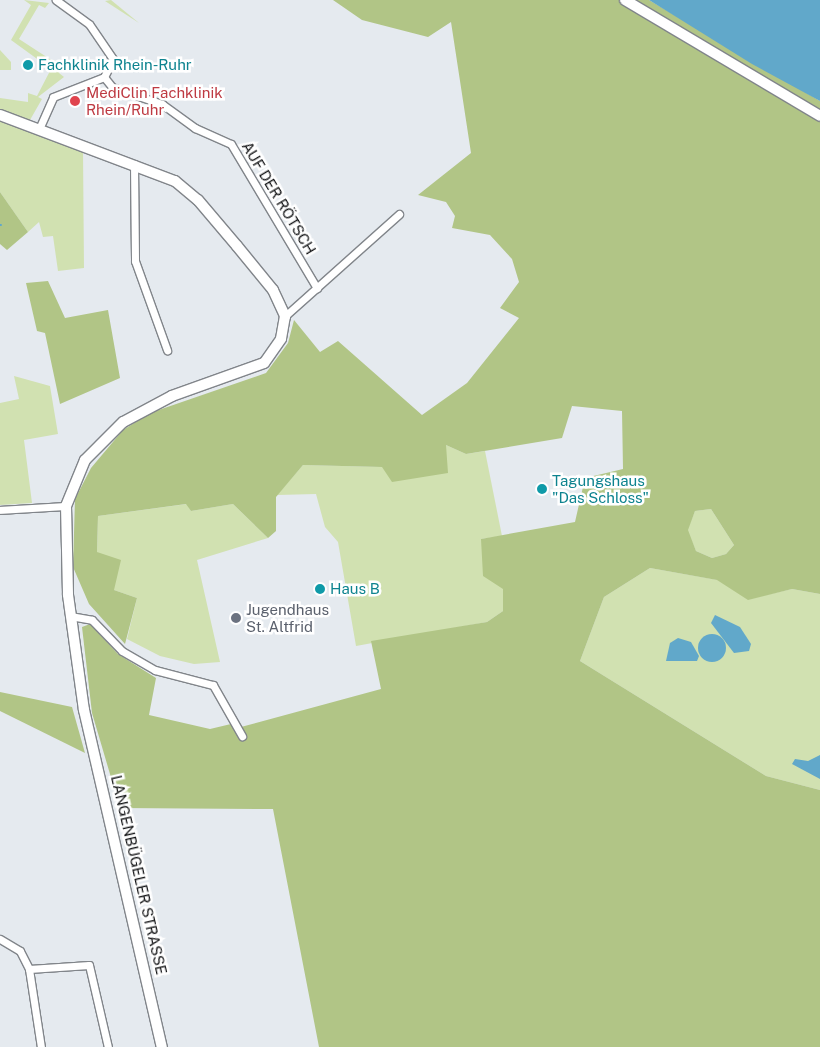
<!DOCTYPE html>
<html>
<head>
<meta charset="utf-8">
<style>
  body { margin:0 }
  #map { position:relative; width:820px; height:1047px; overflow:hidden; background:#e5eaef; font-family:"Public Sans",sans-serif }
  div>[style] { position:absolute }
  .green>* { inset:0; background:#d1e1b1 }
  .forest>* { inset:0; background:#b1c586 }
  .water>* { inset:0; background:#61a8ca }
  .round { border-radius:50% }
  .stream>* { height:2.5px; margin:-1.25px; padding:0 1.25px; transform-origin:1.25px; border-radius:1.25px; background:#61a8ca }
  .roads { filter:drop-shadow(1px 0 #81858a) drop-shadow(-1px 0 #81858a) drop-shadow(0 1px #81858a) drop-shadow(0 -1px #81858a) }
  .street>* { height:7px; margin:-3.5px; padding:0 3.5px; transform-origin:3.5px; border-radius:3.5px; background:#fff }
  .secondary>* { height:10px; margin:-5px; padding:0 5px; transform-origin:5px; border-radius:5px; background:#fff }
  .dots>* { width:14px; height:14px; translate:-50% -50%; box-sizing:border-box; border:2px solid #fff; border-radius:50% }
  span { translate:-50% -50%; white-space:nowrap; text-align:center; line-height:1.15; -webkit-text-stroke:5px #fff; paint-order:stroke }
  .culture-label { font-size:15px; color:#0d838f }
  .left { translate:0 -50%; text-align:left }
  .health-label { font-size:15px; color:#be3a42 }
  .street-label { font-size:15px; color:#121315 }
  .worship-label { font-size:15px; color:#5b616d }
</style>
</head>
<body>
<div id="map">
  <div class="green">
    <div style="clip-path:polygon(24px 0,49px 3px,45px 8px,39px 5px,19px 39px,62px 67px,59px 73px,64px 77px,38px 97px,42px 99px,30px 120px,0 110px,0 98px,28px 102px,28px 93px,37px 96px,51px 69px,11px 40px,31px 5px)"></div>
    <div style="clip-path:polygon(111px 0,139px 23px,105px 1px)"></div>
    <div style="clip-path:polygon(0 50px,11px 62px,11px 70px,0 70px)"></div>
    <div style="clip-path:polygon(0 119px,83px 150px,84px 268px,58px 271px,53px 236px,43px 237px,39px 222px,28px 232px,0 192px)"></div>
    <div style="clip-path:polygon(14px 376px,50px 386px,58px 434px,24px 440px,32px 503px,0 505px,0 403px,19px 399px)"></div>
    <div style="clip-path:polygon(446px 445px,466px 454px,485px 451px,502px 536px,481px 539px,510px 574px,503px 589px,503px 611px,487px 622px,356px 646px,338px 542px,325px 527px,316px 494px,277px 495px,303px 465px,382px 467px)"></div>
    <div style="clip-path:polygon(187px 504px,191px 511px,233px 504px,268px 538px,197px 560px,220px 662px,194px 664px,160px 656px,127px 639px,137px 598px,114px 590px,97px 552px,98px 516px)"></div>
    <div style="clip-path:polygon(711px 509px,734px 545px,726px 554px,712px 558px,696px 551px,687px 530px,695px 511px)"></div>
    <div style="clip-path:polygon(650px 568px,718px 580px,748px 599px,792px 589px,820px 594px,820px 790px,766px 776px,580px 661px,604px 597px)"></div>
  </div>
  <div class="forest">
    <div style="clip-path:polygon(evenodd,333px 0,622px 0,820px 119px,820px 594px,792px 589px,748px 600px,717px 580px,650px 568px,604px 597px,580px 661px,766px 776px,820px 790px,820px 1047px,319px 1047px,273px 809px,120px 808px,92px 713px,82px 627px,90px 624px,118px 654px,156px 678px,149px 715px,210px 729px,231px 724px,241px 727px,381px 689px,371px 641px,487px 622px,503px 611px,503px 589px,483px 576px,481px 539px,575px 522px,585px 478px,623px 469px,622px 411px,572px 406px,562px 438px,466px 454px,446px 445px,448px 473px,392px 482px,382px 467px,303px 465px,276px 497px,276px 531px,268px 538px,233px 504px,191px 511px,186px 504px,98px 516px,97px 552px,121px 560px,114px 590px,137px 598px,125px 644px,89px 604px,73px 567px,75px 499px,91px 468px,123px 430px,150px 413px,266px 373px,288px 343px,294px 320px,320px 352px,338px 341px,422px 415px,467px 383px,519px 318px,500px 308px,519px 282px,512px 259px,490px 235px,452px 228px,455px 216px,446px 202px,418px 195px,471px 153px,451px 22px,428px 37px,362px 20px,333px 0,711px 509px,734px 545px,726px 554px,712px 558px,696px 551px,688px 530px,695px 511px,711px 509px)"></div>
    <div style="clip-path:polygon(632px 0,649px 0,820px 101px,820px 112px)"></div>
    <div style="clip-path:polygon(0 192px,28px 232px,7px 250px,0 244px)"></div>
    <div style="clip-path:polygon(48px 281px,65px 318px,108px 310px,120px 378px,60px 404px,45px 333px,37px 331px,26px 283px)"></div>
    <div style="clip-path:polygon(0 692px,72px 707px,85px 753px,0 711px)"></div>
  </div>
  <div class="water">
    <div style="clip-path:polygon(649px 0,820px 0,820px 101px,752px 64px)"></div>
    <div style="clip-path:polygon(715px 615px,740px 627px,751px 644px,749px 651px,734px 653px,711px 623px)"></div>
    <div class="round" style="left:698px;top:634px;width:28px;height:28px"></div>
    <div style="clip-path:polygon(678px 638px,691px 642px,699px 656px,697px 661px,666px 661px,670px 643px)"></div>
    <div style="clip-path:polygon(820px 755px,820px 779px,792px 764px,795px 759px,808px 761px)"></div>
  </div>
  <div class="stream">
    <div style="left:0;top:225px;width:1px"></div>
  </div>
  <div class="roads">
    <div class="street">
      <div style="left:104px;top:77px;width:13px;rotate:51deg"></div>
      <div style="left:112px;top:87px;width:53px;rotate:18.8deg"></div>
      <div style="left:162px;top:104px;width:41px;rotate:36deg"></div>
      <div style="left:195px;top:128px;width:39px;rotate:24deg"></div>
      <div style="left:231px;top:144px;width:168px;rotate:59.2deg"></div>
      <div style="left:39px;top:129px;width:35px;rotate:-66deg"></div>
      <div style="left:53px;top:97px;width:55px;rotate:-21.4deg"></div>
      <div style="left:104px;top:77px;width:20px;rotate:-63deg"></div>
      <div style="left:113px;top:59px;width:42px;rotate:-124.4deg"></div>
      <div style="left:89px;top:24px;width:41px;rotate:-144deg"></div>
      <div style="left:134px;top:164px;width:97px;rotate:89.4deg"></div>
      <div style="left:135px;top:261px;width:95px;rotate:70.2deg"></div>
      <div style="left:285px;top:316px;width:153px;rotate:-41.8deg"></div>
      <div style="left:0;top:510px;width:66px;rotate:-3.5deg"></div>
      <div style="left:70px;top:616px;width:22px;rotate:10deg"></div>
      <div style="left:92px;top:620px;width:43px;rotate:45.9deg"></div>
      <div style="left:122px;top:651px;width:38px;rotate:30deg"></div>
      <div style="left:155px;top:670px;width:60px;rotate:14.5deg"></div>
      <div style="left:213px;top:685px;width:59px;rotate:60.4deg"></div>
      <div style="left:0;top:939px;width:23px;rotate:31deg"></div>
      <div style="left:20px;top:951px;width:20px;rotate:63deg"></div>
      <div style="left:29px;top:969px;width:79px;rotate:81.3deg"></div>
      <div style="left:29px;top:969px;width:60px;rotate:-3.8deg"></div>
      <div style="left:89px;top:965px;width:84px;rotate:77deg"></div>
    </div>
    <div class="secondary">
      <div style="left:625px;top:0;width:227px;rotate:30.7deg"></div>
      <div style="left:0;top:115px;width:187px;rotate:20.7deg"></div>
      <div style="left:175px;top:181px;width:30px;rotate:40deg"></div>
      <div style="left:198px;top:200px;width:60px;rotate:49.7deg"></div>
      <div style="left:237px;top:246px;width:57px;rotate:50.7deg"></div>
      <div style="left:273px;top:290px;width:29px;rotate:65deg"></div>
      <div style="left:285px;top:316px;width:23px;rotate:100deg"></div>
      <div style="left:281px;top:339px;width:29px;rotate:125deg"></div>
      <div style="left:264px;top:363px;width:98px;rotate:160.3deg"></div>
      <div style="left:172px;top:396px;width:55px;rotate:152deg"></div>
      <div style="left:123px;top:422px;width:54px;rotate:135deg"></div>
      <div style="left:85px;top:460px;width:50px;rotate:112.4deg"></div>
      <div style="left:66px;top:506px;width:89px;rotate:88.7deg"></div>
      <div style="left:68px;top:595px;width:116px;rotate:82.1deg"></div>
      <div style="left:84px;top:710px;width:346px;rotate:77deg"></div>
    </div>
  </div>
  <div class="dots">
    <div style="left:28px;top:65px;background:#0f9aa8"></div>
    <div style="left:75px;top:101px;background:#e0444e"></div>
    <div style="left:542px;top:489px;background:#0f9aa8"></div>
    <div style="left:320px;top:589px;background:#0f9aa8"></div>
    <div style="left:236px;top:618px;background:#6b7280"></div>
  </div>
  <div class="culture-label">
    <span class="left" style="left:38px;top:65px">Fachklinik Rhein-Ruhr</span>
    <span class="left" style="left:552px;top:489px">Tagungshaus<br>"Das Schloss"</span>
    <span class="left" style="left:330px;top:589px">Haus B</span>
  </div>
  <div class="health-label">
    <span class="left" style="left:86px;top:101px">MediClin Fachklinik<br>Rhein/Ruhr</span>
  </div>
  <div class="street-label">
    <span style="left:279px;top:198px;rotate:59deg">AUF DER RÖTSCH</span>
    <span style="left:139px;top:875px;rotate:77deg">LANGENBÜGELER STRASSE</span>
  </div>
  <div class="worship-label">
    <span class="left" style="left:246px;top:618px">Jugendhaus<br>St. Altfrid</span>
  </div>
</div>
</body>
</html>
